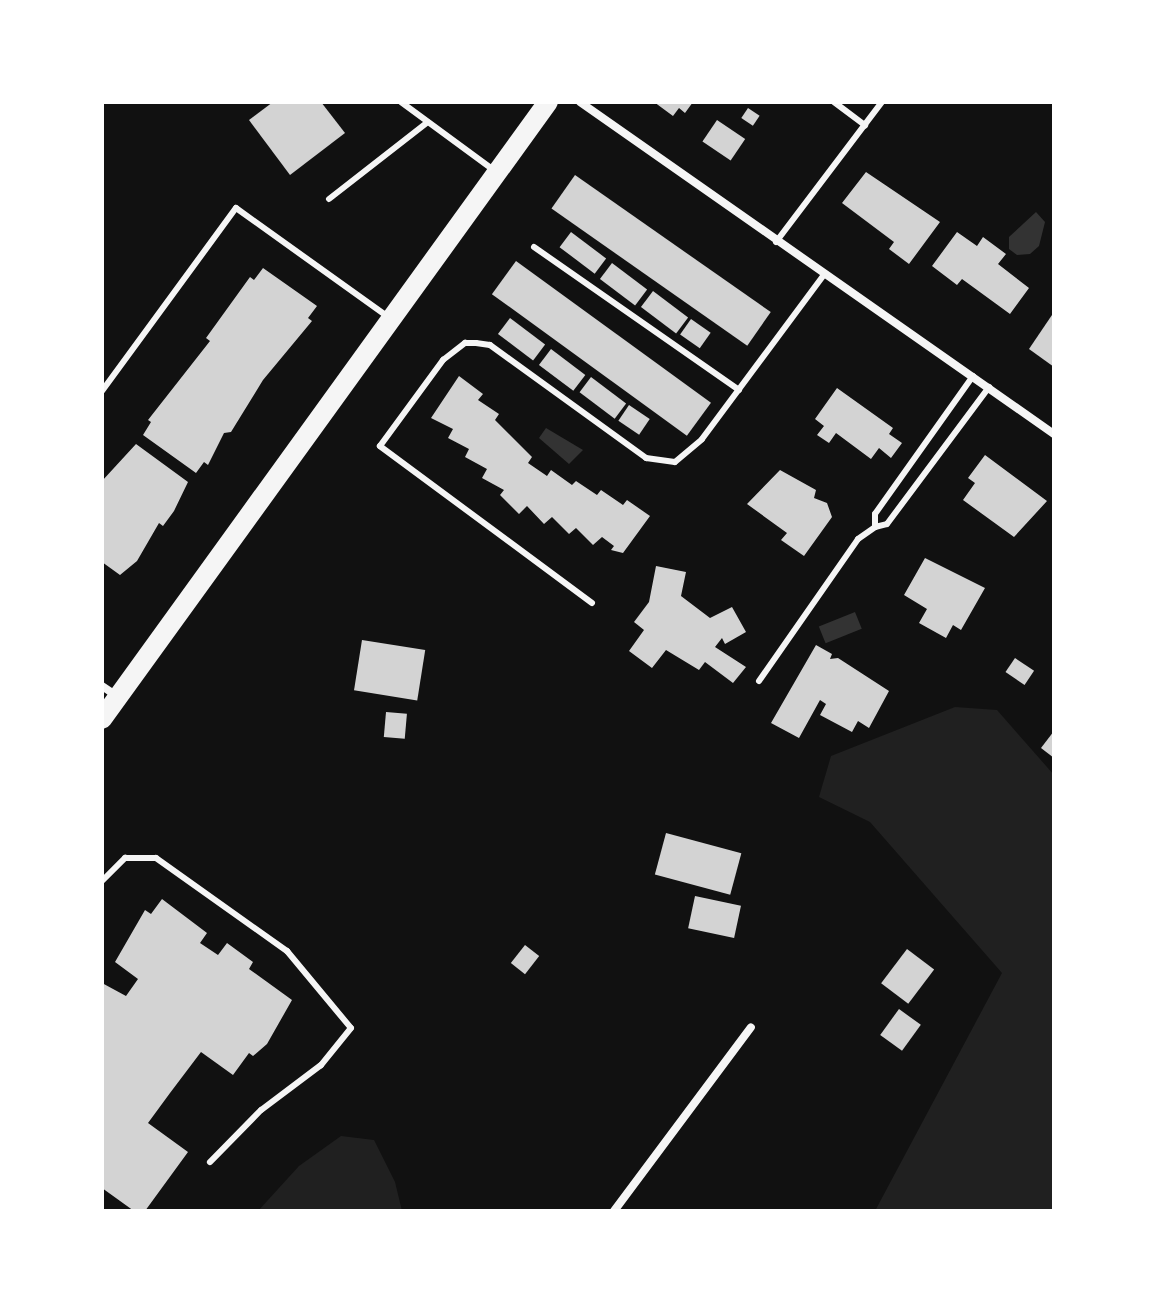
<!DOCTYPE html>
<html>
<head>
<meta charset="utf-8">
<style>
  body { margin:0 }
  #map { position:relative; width:1156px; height:1313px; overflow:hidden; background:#111; font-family:"Libre Baskerville",serif }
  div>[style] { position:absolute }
  .green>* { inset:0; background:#202020 }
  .water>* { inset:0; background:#333; transform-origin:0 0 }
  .building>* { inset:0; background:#d3d3d3; transform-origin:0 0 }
  .service>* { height:6px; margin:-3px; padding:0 3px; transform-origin:3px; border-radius:3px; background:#f5f5f5 }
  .minor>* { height:8px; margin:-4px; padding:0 4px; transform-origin:4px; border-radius:4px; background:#f5f5f5 }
  .primary>* { height:20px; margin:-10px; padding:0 10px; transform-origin:10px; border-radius:10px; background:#f5f5f5 }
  span { translate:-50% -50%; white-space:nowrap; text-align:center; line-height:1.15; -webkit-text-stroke:7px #fff; paint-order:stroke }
  .frame { position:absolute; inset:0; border:104px solid #fff; pointer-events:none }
</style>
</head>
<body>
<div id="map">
  <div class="green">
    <div style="clip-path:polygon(955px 707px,997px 710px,1054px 775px,1054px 1211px,875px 1211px,1002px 973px,870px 822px,819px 797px,831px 756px)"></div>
    <div style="clip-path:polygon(341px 1136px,374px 1140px,395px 1182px,402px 1211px,258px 1211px,299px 1166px)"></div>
  </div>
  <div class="water">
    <div style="clip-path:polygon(1036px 212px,1045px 222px,1039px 246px,1030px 254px,1017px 255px,1009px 249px,1009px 237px)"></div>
    <div style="clip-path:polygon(546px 428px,583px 450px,569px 464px,539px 438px)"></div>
    <div style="left:855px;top:612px;width:18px;height:39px;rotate:68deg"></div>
  </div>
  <div class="building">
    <div style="clip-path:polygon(273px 102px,321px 102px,345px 133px,290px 175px,249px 120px)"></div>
    <div style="clip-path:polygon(654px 102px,693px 102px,685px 113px,679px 108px,673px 116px)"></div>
    <div style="left:748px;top:108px;width:14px;height:12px;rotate:34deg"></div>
    <div style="left:717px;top:120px;width:34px;height:26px;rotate:34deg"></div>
    <div style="clip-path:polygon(866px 172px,940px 222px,909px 264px,889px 249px,894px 242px,842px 203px)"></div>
    <div style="left:575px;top:175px;width:239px;height:41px;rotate:35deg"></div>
    <div style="left:571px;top:232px;width:44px;height:19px;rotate:37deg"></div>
    <div style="clip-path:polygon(957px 232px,977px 246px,983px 237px,1006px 254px,998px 264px,1029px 288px,1010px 314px,962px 279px,957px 285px,932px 266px)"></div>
    <div style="left:516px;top:261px;width:241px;height:41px;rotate:36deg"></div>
    <div style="left:612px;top:263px;width:44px;height:20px;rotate:37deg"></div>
    <div style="clip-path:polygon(263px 268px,317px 306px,308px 318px,312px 321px,263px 380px,231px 432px,224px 433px,208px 465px,204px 462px,196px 473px,143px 435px,151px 422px,148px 420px,210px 341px,206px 338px,250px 277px,254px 280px)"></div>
    <div style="left:653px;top:291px;width:44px;height:20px;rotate:37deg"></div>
    <div style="clip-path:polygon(1054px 312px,1054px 367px,1029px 349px)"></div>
    <div style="left:510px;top:318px;width:44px;height:20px;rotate:37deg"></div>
    <div style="left:691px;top:319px;width:24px;height:19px;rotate:35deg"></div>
    <div style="left:551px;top:349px;width:43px;height:20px;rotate:37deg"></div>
    <div style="clip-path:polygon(459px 376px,483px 394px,478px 400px,499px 414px,495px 420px,532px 457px,528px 463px,547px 476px,551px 470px,572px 485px,576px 481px,597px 495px,601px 490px,623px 505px,627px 500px,650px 516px,623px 553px,611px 550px,614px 546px,602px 537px,593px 545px,576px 528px,569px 534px,552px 517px,544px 524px,527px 506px,519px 514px,500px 495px,504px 490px,482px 478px,487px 469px,465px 457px,469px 449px,448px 438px,453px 429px,431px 418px)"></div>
    <div style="left:591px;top:377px;width:44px;height:19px;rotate:37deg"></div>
    <div style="clip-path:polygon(837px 388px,893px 428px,889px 434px,902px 443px,891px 458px,879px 448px,871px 459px,836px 433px,829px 443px,817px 435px,824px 426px,815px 419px)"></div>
    <div style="left:629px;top:405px;width:25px;height:19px;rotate:34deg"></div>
    <div style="clip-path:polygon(136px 444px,188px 482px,174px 511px,163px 526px,159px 523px,137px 561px,120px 575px,102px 562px,102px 481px)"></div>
    <div style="clip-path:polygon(985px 455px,1047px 501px,1014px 537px,963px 500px,975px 483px,968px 478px)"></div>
    <div style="clip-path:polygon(780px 470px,816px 490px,814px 498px,827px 503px,832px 517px,804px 556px,781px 540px,787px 533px,747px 504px)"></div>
    <div style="clip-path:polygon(925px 558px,985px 588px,961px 630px,953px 625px,946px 638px,919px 623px,927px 609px,904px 595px)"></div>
    <div style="clip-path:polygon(656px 566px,686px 572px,681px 596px,710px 618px,732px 607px,746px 632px,725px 644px,722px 638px,715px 647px,746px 667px,733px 683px,705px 662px,699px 670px,666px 650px,652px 668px,629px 651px,644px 630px,634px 622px,649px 602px)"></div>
    <div style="left:362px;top:640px;width:64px;height:51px;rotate:9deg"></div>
    <div style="clip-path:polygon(816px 645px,832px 654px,830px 659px,838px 658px,889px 691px,869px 728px,858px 721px,852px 732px,820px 715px,826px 704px,820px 700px,799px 738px,771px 723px)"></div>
    <div style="left:1015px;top:658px;width:23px;height:17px;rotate:34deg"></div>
    <div style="left:386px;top:712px;width:21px;height:25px;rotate:5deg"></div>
    <div style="clip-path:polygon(1054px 731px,1054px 758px,1041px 748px)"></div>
    <div style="left:666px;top:833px;width:78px;height:43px;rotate:15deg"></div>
    <div style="left:695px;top:896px;width:47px;height:33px;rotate:12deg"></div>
    <div style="clip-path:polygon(162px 899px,207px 933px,200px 943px,218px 955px,227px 943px,253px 962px,249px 969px,292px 1000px,267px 1044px,253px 1056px,249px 1053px,233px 1075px,201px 1052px,170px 1093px,148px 1123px,188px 1152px,145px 1211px,134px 1211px,102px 1188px,102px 983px,126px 996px,138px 979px,115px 962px,145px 910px,151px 914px)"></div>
    <div style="left:525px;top:945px;width:18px;height:23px;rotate:38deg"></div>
    <div style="left:907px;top:949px;width:34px;height:43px;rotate:37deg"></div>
    <div style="left:899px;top:1009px;width:27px;height:32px;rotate:36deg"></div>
  </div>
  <div class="service">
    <div style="left:401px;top:102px;width:117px;rotate:36.3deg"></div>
    <div style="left:834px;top:102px;width:39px;rotate:37deg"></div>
    <div style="left:329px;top:199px;width:125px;rotate:-37.9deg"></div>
    <div style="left:776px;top:242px;width:176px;rotate:-52.9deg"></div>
    <div style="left:534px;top:247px;width:250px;rotate:34.9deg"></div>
    <div style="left:973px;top:376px;width:169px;rotate:125.4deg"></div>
    <div style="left:875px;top:514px;width:13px;rotate:90deg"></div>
    <div style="left:875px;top:527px;width:12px;rotate:-14deg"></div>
    <div style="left:887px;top:524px;width:171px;rotate:-53.3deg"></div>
    <div style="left:102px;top:391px;width:227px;rotate:-53.8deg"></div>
    <div style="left:236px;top:208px;width:186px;rotate:35.6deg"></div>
    <div style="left:592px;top:603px;width:264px;rotate:-143.5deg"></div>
    <div style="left:380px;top:446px;width:107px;rotate:-53.8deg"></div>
    <div style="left:443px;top:360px;width:28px;rotate:-38deg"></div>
    <div style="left:465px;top:343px;width:11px"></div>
    <div style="left:476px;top:343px;width:14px;rotate:8deg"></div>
    <div style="left:490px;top:345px;width:193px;rotate:35.9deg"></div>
    <div style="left:646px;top:458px;width:29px;rotate:8deg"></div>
    <div style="left:675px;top:462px;width:35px;rotate:-40deg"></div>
    <div style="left:702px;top:439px;width:203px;rotate:-53.4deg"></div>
    <div style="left:759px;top:681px;width:173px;rotate:-55.1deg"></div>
    <div style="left:858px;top:539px;width:21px;rotate:-35deg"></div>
    <div style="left:102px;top:881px;width:33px;rotate:-45deg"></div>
    <div style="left:125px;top:858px;width:31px"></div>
    <div style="left:156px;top:858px;width:161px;rotate:35.4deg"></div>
    <div style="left:287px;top:951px;width:100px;rotate:50.3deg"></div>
    <div style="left:351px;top:1028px;width:48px;rotate:129deg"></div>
    <div style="left:321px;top:1065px;width:75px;rotate:143.1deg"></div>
    <div style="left:261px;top:1110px;width:73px;rotate:134.4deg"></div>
  </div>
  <div class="minor">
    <div style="left:580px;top:102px;width:579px;rotate:35.01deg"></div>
    <div style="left:102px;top:686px;width:18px;rotate:34deg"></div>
    <div style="left:614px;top:1211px;width:229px;rotate:-53.3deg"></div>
  </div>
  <div class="primary">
    <div style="left:102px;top:719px;width:761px;rotate:-54.14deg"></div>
  </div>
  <div class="frame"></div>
</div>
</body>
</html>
